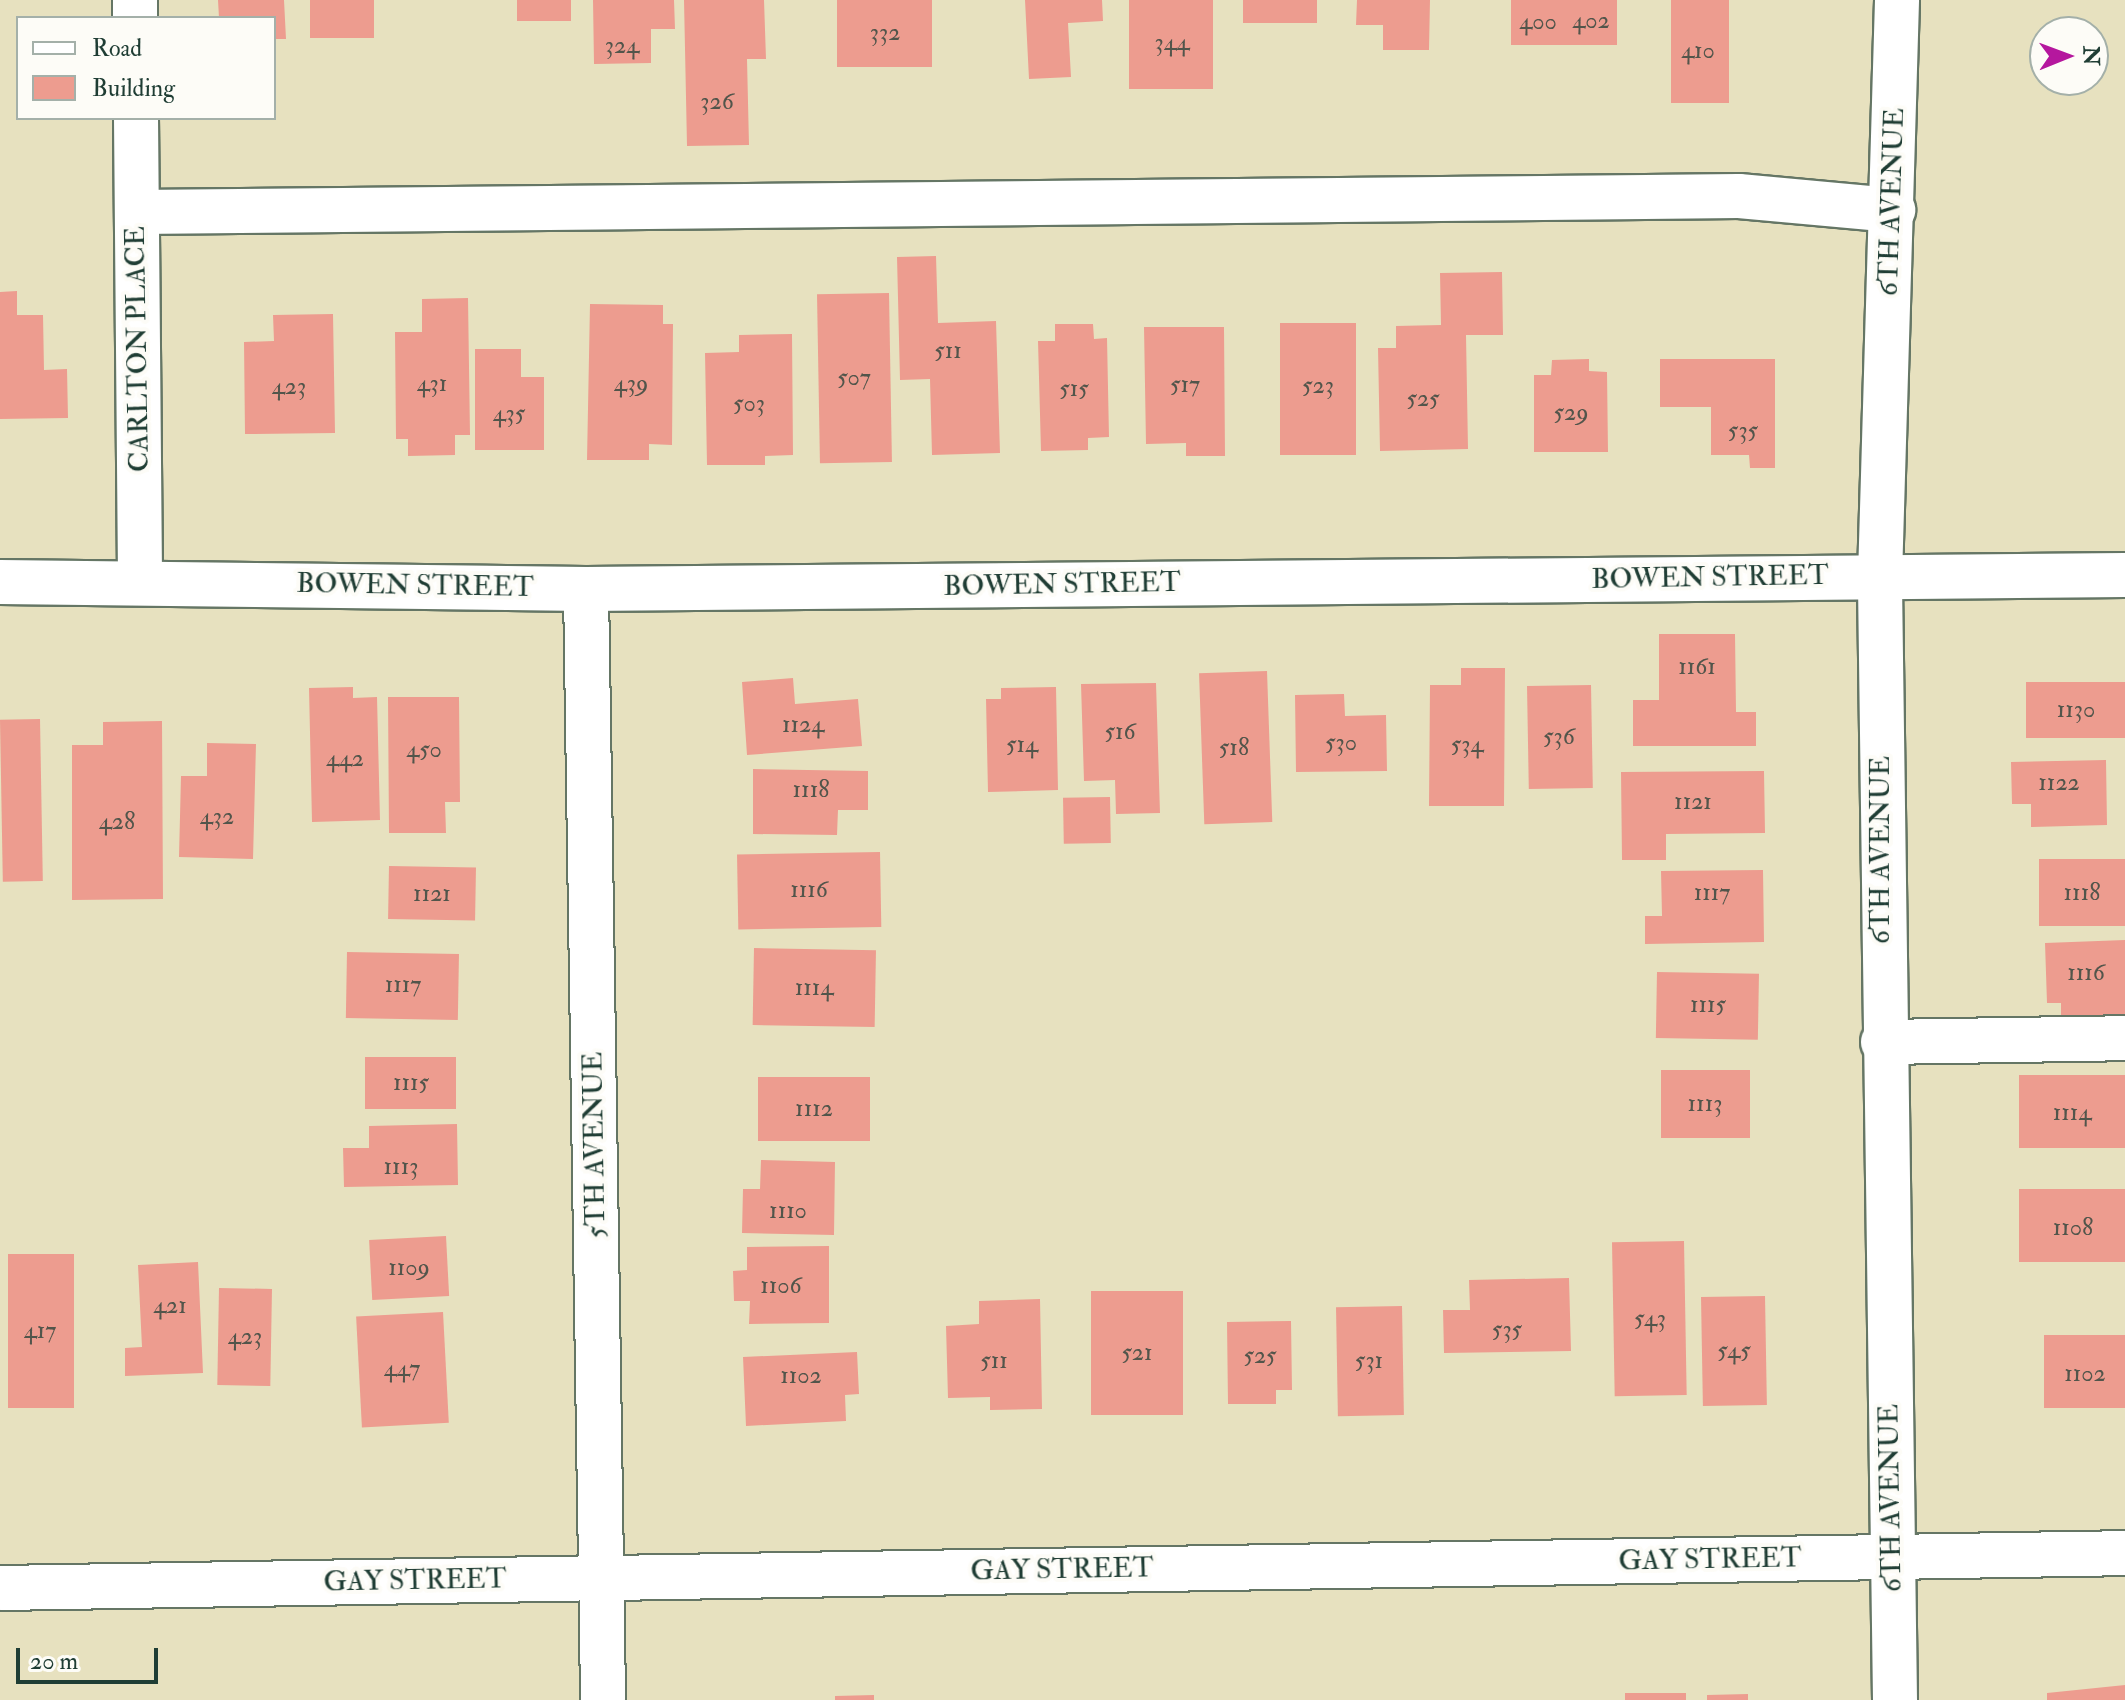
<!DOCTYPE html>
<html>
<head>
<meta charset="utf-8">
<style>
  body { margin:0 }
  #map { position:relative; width:2125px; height:1700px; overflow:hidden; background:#e7e1bf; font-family:"IM FELL Double Pica",serif }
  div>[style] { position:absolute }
  .building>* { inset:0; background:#ed9c8f; transform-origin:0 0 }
  .roads { filter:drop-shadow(2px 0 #657665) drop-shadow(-2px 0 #657665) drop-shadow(0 2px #657665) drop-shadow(0 -2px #657665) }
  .minor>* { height:44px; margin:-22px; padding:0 22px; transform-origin:22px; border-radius:22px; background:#fff }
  span { translate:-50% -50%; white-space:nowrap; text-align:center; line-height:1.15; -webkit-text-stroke:8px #fdfcf7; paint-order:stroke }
  .number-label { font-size:24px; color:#52554b }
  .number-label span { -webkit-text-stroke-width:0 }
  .street-label { font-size:28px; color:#1f3d34 }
  .legend { position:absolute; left:16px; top:16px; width:260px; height:104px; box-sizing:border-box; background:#fdfcf7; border:2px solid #a4b0a9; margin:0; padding:10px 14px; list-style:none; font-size:24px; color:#1f3d34 }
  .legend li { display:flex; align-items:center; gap:16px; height:40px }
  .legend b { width:40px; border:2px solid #a4b0a9 }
  .north { position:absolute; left:2029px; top:16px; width:80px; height:80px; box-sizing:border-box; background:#fdfcf7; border:2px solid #a4b0a9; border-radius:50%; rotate:89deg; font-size:22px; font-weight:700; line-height:32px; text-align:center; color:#1f3d34 }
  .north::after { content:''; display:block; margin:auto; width:28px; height:36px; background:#b5179e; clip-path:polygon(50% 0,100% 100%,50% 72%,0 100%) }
  .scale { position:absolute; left:16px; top:1648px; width:142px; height:36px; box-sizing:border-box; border:4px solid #1f3d34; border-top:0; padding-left:10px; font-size:24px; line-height:28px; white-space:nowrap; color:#1f3d34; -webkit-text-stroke:6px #fdfcf7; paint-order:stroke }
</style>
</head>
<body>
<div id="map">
  <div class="building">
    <div style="clip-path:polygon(218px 0,284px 0,286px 39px,274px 39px,274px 18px,219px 18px)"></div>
    <div style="left:310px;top:0;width:64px;height:38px"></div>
    <div style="left:517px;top:0;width:54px;height:21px"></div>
    <div style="clip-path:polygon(593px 0,674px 0,675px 29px,651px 29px,651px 63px,594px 64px)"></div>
    <div style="clip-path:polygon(684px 0,764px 0,766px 59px,747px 59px,749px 145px,687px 146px)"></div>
    <div style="left:837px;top:0;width:95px;height:67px"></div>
    <div style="clip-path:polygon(1025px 0,1102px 0,1103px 21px,1068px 23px,1071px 77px,1029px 79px)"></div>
    <div style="left:1129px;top:0;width:84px;height:89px"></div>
    <div style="left:1243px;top:0;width:74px;height:23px"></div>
    <div style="clip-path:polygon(1357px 0,1430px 0,1429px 50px,1383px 50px,1383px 25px,1356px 25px)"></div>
    <div style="left:1511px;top:0;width:106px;height:45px"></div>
    <div style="left:1671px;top:0;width:58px;height:103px"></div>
    <div style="clip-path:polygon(936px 256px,938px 323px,996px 321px,1000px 453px,932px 455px,930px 379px,900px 380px,897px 257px)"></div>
    <div style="clip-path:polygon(1502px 272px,1503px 335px,1466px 335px,1468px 449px,1380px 451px,1378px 348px,1396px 348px,1396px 326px,1441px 325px,1440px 273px)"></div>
    <div style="clip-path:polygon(17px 291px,17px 315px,43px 315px,44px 370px,67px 369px,68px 418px,0 419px,0 292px)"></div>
    <div style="left:889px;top:293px;width:169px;height:72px;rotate:89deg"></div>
    <div style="clip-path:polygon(468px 298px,470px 435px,455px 435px,455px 455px,408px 456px,408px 439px,396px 439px,395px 332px,422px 332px,422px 299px)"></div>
    <div style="clip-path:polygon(590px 304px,663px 305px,663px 324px,673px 324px,672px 445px,649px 444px,649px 460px,587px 460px)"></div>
    <div style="clip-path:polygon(333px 314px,335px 433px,245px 434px,244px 342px,274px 341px,273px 315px)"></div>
    <div style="left:1280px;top:323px;width:76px;height:132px"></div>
    <div style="clip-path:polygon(1055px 324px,1093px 324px,1094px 339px,1107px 338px,1109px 437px,1088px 438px,1088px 450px,1041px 451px,1038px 341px,1055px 341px)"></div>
    <div style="clip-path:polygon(1144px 327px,1224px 327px,1225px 456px,1186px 456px,1186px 443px,1146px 444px)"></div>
    <div style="clip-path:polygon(792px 334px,793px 455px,765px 456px,765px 465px,707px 465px,705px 353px,739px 352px,739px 335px)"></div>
    <div style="clip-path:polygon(475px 349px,521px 349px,521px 377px,544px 377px,544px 450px,475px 450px)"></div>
    <div style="clip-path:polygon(1589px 359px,1589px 371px,1607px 372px,1608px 452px,1534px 452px,1534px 375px,1551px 375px,1552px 360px)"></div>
    <div style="clip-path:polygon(1660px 359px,1775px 359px,1775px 468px,1750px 468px,1749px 455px,1711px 455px,1711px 407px,1660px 407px)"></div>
    <div style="clip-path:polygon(1659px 634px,1735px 634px,1736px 712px,1756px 712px,1756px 746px,1633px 746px,1633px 700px,1659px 700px)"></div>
    <div style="clip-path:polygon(1461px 668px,1505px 668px,1504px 806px,1429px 806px,1430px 685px,1461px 685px)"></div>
    <div style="left:1267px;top:671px;width:151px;height:68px;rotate:88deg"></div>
    <div style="clip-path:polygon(793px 678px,795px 704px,858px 699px,862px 746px,747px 755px,742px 682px)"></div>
    <div style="left:2026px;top:682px;width:99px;height:56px"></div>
    <div style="clip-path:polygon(1156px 683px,1160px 813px,1116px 814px,1115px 780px,1084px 781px,1081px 684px)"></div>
    <div style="left:1591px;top:685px;width:103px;height:64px;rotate:89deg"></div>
    <div style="clip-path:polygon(353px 687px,353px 698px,377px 697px,380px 820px,312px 822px,309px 688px)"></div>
    <div style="clip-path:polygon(1056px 687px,1058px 790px,988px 792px,986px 699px,1001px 699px,1001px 688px)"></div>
    <div style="clip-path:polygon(1344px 694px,1345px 716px,1386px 715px,1387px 771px,1296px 772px,1295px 695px)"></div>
    <div style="clip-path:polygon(388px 697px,459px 697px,460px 802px,445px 802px,446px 833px,389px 833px)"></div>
    <div style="left:40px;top:719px;width:162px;height:40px;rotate:89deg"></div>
    <div style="clip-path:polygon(162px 721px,163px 899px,72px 900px,72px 745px,103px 745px,103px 722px)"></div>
    <div style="clip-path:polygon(207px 743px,256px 744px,253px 859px,179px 857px,181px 776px,207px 776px)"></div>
    <div style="clip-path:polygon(2106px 760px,2107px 825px,2031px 827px,2031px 804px,2012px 804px,2011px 762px)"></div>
    <div style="clip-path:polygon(753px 769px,868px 771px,868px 810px,838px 810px,837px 835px,753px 834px)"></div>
    <div style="clip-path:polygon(1764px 771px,1765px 833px,1666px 834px,1666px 860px,1622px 860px,1621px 772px)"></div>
    <div style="left:1110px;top:797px;width:46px;height:47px;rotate:89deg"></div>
    <div style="left:880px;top:852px;width:75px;height:143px;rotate:89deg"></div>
    <div style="left:2125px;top:859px;width:67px;height:86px;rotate:90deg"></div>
    <div style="left:389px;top:866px;width:87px;height:53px;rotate:1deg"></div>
    <div style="clip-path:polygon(1763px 870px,1764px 942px,1645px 944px,1645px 916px,1662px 916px,1661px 871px)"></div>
    <div style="clip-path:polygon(2125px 940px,2125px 1014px,2061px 1017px,2061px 1003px,2047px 1003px,2045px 943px)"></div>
    <div style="left:754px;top:948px;width:122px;height:77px;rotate:1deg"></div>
    <div style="left:347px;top:952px;width:112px;height:66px;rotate:1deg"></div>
    <div style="left:1657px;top:972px;width:102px;height:66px;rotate:1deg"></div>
    <div style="left:456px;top:1057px;width:52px;height:91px;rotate:90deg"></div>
    <div style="left:1661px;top:1070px;width:89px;height:68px"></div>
    <div style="left:2125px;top:1075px;width:73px;height:106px;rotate:90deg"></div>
    <div style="left:758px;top:1077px;width:112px;height:64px"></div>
    <div style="clip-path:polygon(457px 1124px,458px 1185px,344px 1187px,343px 1148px,369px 1148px,369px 1126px)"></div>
    <div style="clip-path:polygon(761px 1160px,835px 1162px,834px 1235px,742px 1233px,743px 1189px,760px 1189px)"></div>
    <div style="left:2125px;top:1189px;width:73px;height:106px;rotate:90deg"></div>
    <div style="left:446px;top:1236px;width:60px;height:77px;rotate:87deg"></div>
    <div style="left:1684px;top:1241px;width:154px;height:72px;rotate:89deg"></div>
    <div style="clip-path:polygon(829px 1246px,829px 1323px,749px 1324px,750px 1301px,734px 1301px,733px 1271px,747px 1270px,747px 1247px)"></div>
    <div style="left:8px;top:1254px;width:66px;height:154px"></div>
    <div style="clip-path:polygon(198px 1262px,203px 1373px,125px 1376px,125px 1348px,142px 1347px,138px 1265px)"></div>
    <div style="clip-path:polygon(1569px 1278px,1571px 1351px,1444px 1353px,1443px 1310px,1470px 1310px,1469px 1280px)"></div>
    <div style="left:219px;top:1288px;width:53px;height:97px;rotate:1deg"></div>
    <div style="left:1091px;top:1291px;width:92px;height:124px"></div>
    <div style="left:1765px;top:1296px;width:109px;height:64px;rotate:89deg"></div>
    <div style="clip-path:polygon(1040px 1299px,1042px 1409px,990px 1410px,990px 1397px,948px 1398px,946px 1326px,979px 1324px,979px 1301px)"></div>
    <div style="left:1402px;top:1306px;width:109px;height:66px;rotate:89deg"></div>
    <div style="left:443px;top:1312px;width:111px;height:87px;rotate:87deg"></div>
    <div style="clip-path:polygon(1291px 1321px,1292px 1390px,1276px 1390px,1276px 1404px,1228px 1404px,1227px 1322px)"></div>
    <div style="left:2125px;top:1335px;width:73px;height:81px;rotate:90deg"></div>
    <div style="clip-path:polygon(857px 1352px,859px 1394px,845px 1395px,846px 1421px,746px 1426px,743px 1357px)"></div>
    <div style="clip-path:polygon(2125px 1685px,2125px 1700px,2047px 1700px,2047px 1693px)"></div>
    <div style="left:1625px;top:1693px;width:61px;height:7px"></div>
    <div style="clip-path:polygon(1748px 1694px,1748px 1700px,1707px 1700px,1707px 1695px)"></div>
    <div style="clip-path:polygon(874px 1695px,874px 1700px,835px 1700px,835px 1696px)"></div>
  </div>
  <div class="roads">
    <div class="minor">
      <div style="left:135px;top:0;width:18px;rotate:90deg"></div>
      <div style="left:136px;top:118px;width:463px;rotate:89.5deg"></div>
      <div style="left:137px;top:212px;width:1602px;rotate:-0.57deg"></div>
      <div style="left:1739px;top:196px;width:155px;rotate:5.2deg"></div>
      <div style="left:0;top:582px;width:586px;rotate:0.68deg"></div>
      <div style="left:586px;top:589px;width:1539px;rotate:-0.52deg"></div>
      <div style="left:586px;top:589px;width:1111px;rotate:89.12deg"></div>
      <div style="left:1883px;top:1042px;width:242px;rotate:-0.9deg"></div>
      <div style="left:0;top:1588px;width:2125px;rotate:-0.94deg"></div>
      <div style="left:1895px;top:1700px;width:1123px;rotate:-90.77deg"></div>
      <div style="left:1880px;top:577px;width:577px;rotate:-88.31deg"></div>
    </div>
  </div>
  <div class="number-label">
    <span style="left:1591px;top:21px">402</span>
    <span style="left:1538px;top:22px">400</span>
    <span style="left:885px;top:33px">332</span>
    <span style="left:1172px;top:43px">344</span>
    <span style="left:622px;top:46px">324</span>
    <span style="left:1698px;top:51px">410</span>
    <span style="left:717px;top:102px">326</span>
    <span style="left:948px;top:351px">511</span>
    <span style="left:854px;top:378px">507</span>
    <span style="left:432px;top:384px">431</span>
    <span style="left:631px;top:384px">439</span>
    <span style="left:1185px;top:385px">517</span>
    <span style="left:1318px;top:386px">523</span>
    <span style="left:289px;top:387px">423</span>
    <span style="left:1074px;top:389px">515</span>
    <span style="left:1423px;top:399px">525</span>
    <span style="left:749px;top:404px">503</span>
    <span style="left:1571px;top:413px">529</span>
    <span style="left:509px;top:414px">435</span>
    <span style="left:1743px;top:431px">535</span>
    <span style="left:1697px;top:667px">1161</span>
    <span style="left:2076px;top:710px">1130</span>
    <span style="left:803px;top:725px">1124</span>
    <span style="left:1120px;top:732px">516</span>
    <span style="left:1559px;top:737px">536</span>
    <span style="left:1341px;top:743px">530</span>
    <span style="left:1022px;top:745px">514</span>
    <span style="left:1467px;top:745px">534</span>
    <span style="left:1234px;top:748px">518</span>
    <span style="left:424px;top:750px">450</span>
    <span style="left:345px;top:759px">442</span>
    <span style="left:2059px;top:783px">1122</span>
    <span style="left:811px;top:790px">1118</span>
    <span style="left:1693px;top:802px">1121</span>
    <span style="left:217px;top:817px">432</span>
    <span style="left:117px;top:822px">428</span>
    <span style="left:809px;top:890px">1116</span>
    <span style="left:1712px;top:893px">1117</span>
    <span style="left:2082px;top:893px">1118</span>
    <span style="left:432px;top:894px">1121</span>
    <span style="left:2086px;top:973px">1116</span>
    <span style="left:403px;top:985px">1117</span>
    <span style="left:814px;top:988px">1114</span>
    <span style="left:1708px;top:1005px">1115</span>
    <span style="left:411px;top:1083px">1115</span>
    <span style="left:1705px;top:1104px">1113</span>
    <span style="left:814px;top:1109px">1112</span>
    <span style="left:2072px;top:1113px">1114</span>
    <span style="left:401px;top:1167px">1113</span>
    <span style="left:788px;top:1211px">1110</span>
    <span style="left:2073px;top:1228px">1108</span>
    <span style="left:409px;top:1268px">1109</span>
    <span style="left:781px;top:1286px">1106</span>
    <span style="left:170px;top:1306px">421</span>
    <span style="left:1650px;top:1319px">543</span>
    <span style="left:1507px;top:1330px">535</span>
    <span style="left:40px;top:1331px">417</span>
    <span style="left:245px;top:1337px">423</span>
    <span style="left:1734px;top:1351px">545</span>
    <span style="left:1137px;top:1353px">521</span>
    <span style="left:1260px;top:1356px">525</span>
    <span style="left:994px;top:1361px">511</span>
    <span style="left:1369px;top:1361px">531</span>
    <span style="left:402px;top:1369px">447</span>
    <span style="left:2085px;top:1374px">1102</span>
    <span style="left:801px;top:1376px">1102</span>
  </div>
  <div class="street-label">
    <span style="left:1892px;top:202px;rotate:-88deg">6TH AVENUE</span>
    <span style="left:138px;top:349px;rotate:-91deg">CARLTON PLACE</span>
    <span style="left:1710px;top:578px;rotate:-1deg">BOWEN STREET</span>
    <span style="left:1062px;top:585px;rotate:-1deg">BOWEN STREET</span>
    <span style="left:415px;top:586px;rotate:1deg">BOWEN STREET</span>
    <span style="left:1881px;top:850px;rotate:-90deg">6TH AVENUE</span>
    <span style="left:595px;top:1145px;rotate:-91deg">5TH AVENUE</span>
    <span style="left:1891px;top:1498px;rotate:-91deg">6TH AVENUE</span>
    <span style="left:1710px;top:1560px;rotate:-1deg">GAY STREET</span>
    <span style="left:1062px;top:1570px;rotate:-1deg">GAY STREET</span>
    <span style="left:415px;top:1581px;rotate:-1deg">GAY STREET</span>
  </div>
  <ul class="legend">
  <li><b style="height:10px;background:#fff"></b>Road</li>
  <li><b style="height:22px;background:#ed9c8f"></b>Building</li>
  </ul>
  <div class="north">N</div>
  <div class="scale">20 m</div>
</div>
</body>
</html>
